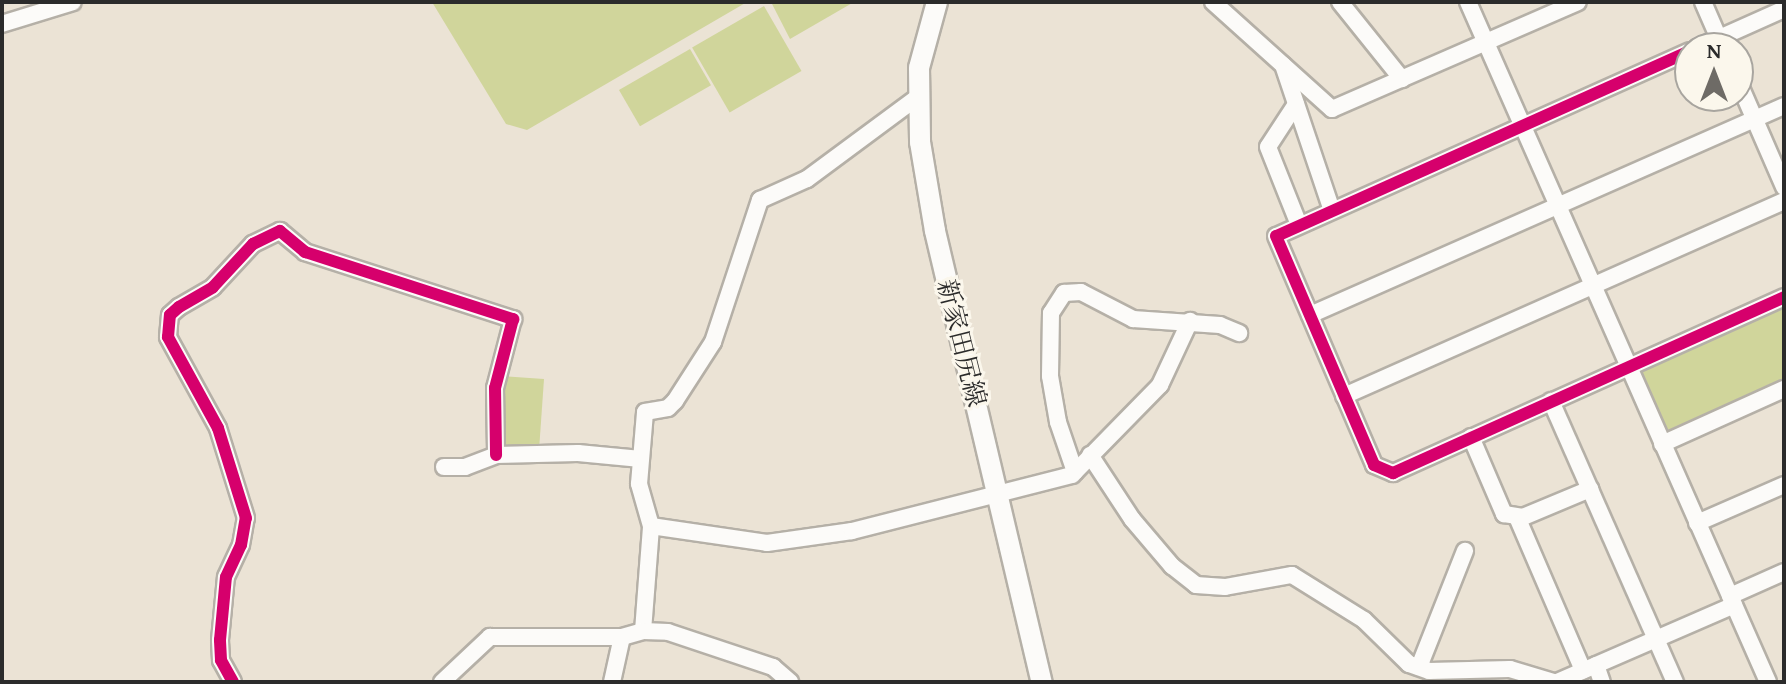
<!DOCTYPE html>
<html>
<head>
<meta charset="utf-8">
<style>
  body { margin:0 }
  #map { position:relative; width:1786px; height:684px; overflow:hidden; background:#ebe3d5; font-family:"Gentium Book Plus","Noto Serif JP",serif }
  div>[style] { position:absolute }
  .green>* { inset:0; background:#d0d59b; transform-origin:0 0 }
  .roads { filter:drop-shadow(2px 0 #b5b0a7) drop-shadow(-2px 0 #b5b0a7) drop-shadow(0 2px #b5b0a7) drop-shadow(0 -2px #b5b0a7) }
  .minor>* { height:16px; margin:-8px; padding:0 8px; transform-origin:8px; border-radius:8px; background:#fcfbf9 }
  .major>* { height:20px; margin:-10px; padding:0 10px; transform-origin:10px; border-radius:10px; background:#fcfbf9 }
  .cycleway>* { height:12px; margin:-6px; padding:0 6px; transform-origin:6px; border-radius:6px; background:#d6006c }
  span { translate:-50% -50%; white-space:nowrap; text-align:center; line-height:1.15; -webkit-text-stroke:6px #fbf7ec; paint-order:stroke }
  .street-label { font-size:26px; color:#2b2b2b }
  .frame { position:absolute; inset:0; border:4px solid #2b2b2b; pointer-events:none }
  .north { position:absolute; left:1674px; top:32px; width:80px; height:80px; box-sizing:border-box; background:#fbf7ec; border:2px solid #a8a59f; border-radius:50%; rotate:0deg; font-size:22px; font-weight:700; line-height:32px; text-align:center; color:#2b2b2b }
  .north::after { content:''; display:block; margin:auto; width:28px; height:36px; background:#6e6b66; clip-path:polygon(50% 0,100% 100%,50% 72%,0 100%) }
</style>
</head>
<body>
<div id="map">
  <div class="green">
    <div style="clip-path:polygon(432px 2px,747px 2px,527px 130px,506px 124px)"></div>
    <div style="clip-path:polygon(771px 2px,854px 2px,790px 39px)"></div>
    <div style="left:764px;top:6px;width:75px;height:83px;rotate:60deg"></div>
    <div style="left:690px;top:49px;width:42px;height:82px;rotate:60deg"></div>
    <div style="clip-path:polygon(1784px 303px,1784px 382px,1667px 437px,1636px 368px)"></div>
    <div style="left:544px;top:379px;width:72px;height:42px;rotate:94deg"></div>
  </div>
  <div class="roads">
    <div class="minor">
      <div style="left:1213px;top:2px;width:160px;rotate:42deg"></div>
      <div style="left:1332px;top:109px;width:268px;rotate:-23.5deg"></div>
      <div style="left:1340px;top:2px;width:99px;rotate:51.2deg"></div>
      <div style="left:1468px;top:2px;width:743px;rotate:66.19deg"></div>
      <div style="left:1703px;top:2px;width:50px;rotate:66.5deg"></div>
      <div style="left:2px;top:24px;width:74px;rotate:-17.2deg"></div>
      <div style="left:1697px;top:48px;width:95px;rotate:-24.1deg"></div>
      <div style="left:1690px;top:51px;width:453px;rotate:155.9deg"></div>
      <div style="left:1276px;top:236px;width:249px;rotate:66.8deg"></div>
      <div style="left:1374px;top:465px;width:21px;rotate:23deg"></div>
      <div style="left:1393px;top:473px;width:429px;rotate:-24.2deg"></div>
      <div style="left:1283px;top:65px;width:151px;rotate:71.4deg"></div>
      <div style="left:1738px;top:81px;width:116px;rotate:66.5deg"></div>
      <div style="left:1296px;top:104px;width:51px;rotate:123.1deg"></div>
      <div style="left:1268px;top:147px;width:84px;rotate:68.3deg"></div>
      <div style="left:1310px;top:315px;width:518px;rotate:-23.79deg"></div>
      <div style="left:1344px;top:396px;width:481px;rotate:-23.9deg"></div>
      <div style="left:1551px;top:401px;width:307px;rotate:66.2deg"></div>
      <div style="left:1471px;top:437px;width:84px;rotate:66.8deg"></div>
      <div style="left:1504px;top:514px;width:19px;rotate:9deg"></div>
      <div style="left:1523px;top:517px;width:73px;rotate:-22.7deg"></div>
      <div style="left:1662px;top:444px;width:134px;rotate:-24.3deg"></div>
      <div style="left:1090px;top:455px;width:77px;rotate:56.7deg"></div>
      <div style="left:1132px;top:519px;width:62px;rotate:49.6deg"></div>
      <div style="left:1172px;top:566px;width:31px;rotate:38deg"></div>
      <div style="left:1196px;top:585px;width:29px;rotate:4deg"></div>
      <div style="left:1225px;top:587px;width:68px;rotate:-10.2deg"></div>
      <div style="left:1292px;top:575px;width:85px;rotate:32deg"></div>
      <div style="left:1364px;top:620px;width:63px;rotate:44.4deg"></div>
      <div style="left:1409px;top:664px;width:21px;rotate:19deg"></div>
      <div style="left:1429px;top:671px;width:81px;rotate:-1.4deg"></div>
      <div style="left:1510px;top:669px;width:46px;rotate:16.5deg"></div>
      <div style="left:444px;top:467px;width:21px"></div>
      <div style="left:465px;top:467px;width:33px;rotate:-21deg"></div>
      <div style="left:496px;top:455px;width:82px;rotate:-1.4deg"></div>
      <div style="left:578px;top:453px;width:63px;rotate:5.4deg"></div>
      <div style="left:1075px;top:472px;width:53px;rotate:-108.8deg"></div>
      <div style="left:1058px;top:422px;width:47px;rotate:-99.9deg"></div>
      <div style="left:1050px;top:376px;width:63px;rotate:-89.1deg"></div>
      <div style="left:1051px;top:313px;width:24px;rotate:-57deg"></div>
      <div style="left:1064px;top:293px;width:17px;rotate:-3deg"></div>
      <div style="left:1081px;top:292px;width:59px;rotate:27.4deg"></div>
      <div style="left:1133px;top:319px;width:87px;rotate:3.9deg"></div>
      <div style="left:1220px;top:325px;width:21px;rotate:23deg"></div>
      <div style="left:1517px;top:517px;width:167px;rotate:66.7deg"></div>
      <div style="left:1697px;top:523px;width:95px;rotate:-23.6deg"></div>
      <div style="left:651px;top:526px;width:117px;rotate:8.3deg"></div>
      <div style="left:767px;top:543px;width:86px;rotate:-8deg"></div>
      <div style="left:852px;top:531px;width:227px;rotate:-14.3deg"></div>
      <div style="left:1072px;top:475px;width:126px;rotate:-45.6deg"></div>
      <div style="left:1160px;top:385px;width:71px;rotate:-64.9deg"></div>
      <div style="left:1730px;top:596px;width:59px;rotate:-24deg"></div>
      <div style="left:643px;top:631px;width:105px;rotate:-85.6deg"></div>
      <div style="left:651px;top:526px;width:44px;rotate:-105.9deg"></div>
      <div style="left:639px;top:484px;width:72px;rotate:-85.2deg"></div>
      <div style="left:645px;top:412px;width:23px;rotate:-10deg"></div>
      <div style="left:668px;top:408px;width:10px;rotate:-45deg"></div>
      <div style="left:675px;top:401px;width:70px;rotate:-57.2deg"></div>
      <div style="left:713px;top:342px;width:150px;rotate:-71.7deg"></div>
      <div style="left:760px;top:200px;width:51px;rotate:-24.1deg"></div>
      <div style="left:807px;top:179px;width:138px;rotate:-36.5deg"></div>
      <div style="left:1596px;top:665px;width:18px;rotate:71deg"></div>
      <div style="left:1419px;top:667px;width:125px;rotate:-68.4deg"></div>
      <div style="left:233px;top:682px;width:25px;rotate:-119deg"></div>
      <div style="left:221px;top:660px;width:20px;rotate:-93deg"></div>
      <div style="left:220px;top:640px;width:63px;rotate:-84.6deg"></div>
      <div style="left:226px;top:577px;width:35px;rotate:-65deg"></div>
      <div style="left:241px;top:545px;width:27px;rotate:-80deg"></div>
      <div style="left:246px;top:518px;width:94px;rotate:-107.3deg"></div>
      <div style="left:218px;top:428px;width:104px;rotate:-118.8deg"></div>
      <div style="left:168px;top:337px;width:22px;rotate:-85deg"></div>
      <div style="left:170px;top:315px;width:12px;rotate:-42deg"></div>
      <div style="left:179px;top:307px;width:39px;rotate:-30deg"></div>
      <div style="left:213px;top:287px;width:59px;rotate:-47.1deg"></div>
      <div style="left:253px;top:244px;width:30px;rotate:-26deg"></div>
      <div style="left:280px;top:231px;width:33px;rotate:40deg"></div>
      <div style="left:305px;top:252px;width:219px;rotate:17.9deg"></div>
      <div style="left:513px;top:319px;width:71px;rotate:104.6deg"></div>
      <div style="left:495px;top:388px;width:67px;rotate:89.1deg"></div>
      <div style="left:442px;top:682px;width:66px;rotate:-43.2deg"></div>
      <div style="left:490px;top:637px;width:132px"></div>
      <div style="left:622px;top:637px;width:22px;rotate:-16deg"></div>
      <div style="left:643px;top:631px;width:25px;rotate:2deg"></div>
      <div style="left:668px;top:632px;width:111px;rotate:18.4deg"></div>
      <div style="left:773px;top:667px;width:23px;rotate:41deg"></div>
      <div style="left:612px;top:682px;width:46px;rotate:-77.5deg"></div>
      <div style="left:1557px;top:682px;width:193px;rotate:-23.5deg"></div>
    </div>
    <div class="major">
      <div style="left:937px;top:2px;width:68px;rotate:105.3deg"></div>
      <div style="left:919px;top:68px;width:74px;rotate:89.2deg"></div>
      <div style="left:920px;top:142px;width:90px;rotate:80.4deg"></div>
      <div style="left:935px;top:231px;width:464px;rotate:76.7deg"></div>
    </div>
  </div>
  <div class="cycleway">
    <div style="left:1690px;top:51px;width:453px;rotate:155.9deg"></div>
    <div style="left:1276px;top:236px;width:249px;rotate:66.8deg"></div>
    <div style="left:1374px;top:465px;width:21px;rotate:23deg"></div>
    <div style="left:1393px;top:473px;width:429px;rotate:-24.2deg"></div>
    <div style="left:233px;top:682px;width:25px;rotate:-119deg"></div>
    <div style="left:221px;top:660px;width:20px;rotate:-93deg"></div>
    <div style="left:220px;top:640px;width:63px;rotate:-84.6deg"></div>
    <div style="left:226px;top:577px;width:35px;rotate:-65deg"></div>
    <div style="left:241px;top:545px;width:27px;rotate:-80deg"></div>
    <div style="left:246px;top:518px;width:94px;rotate:-107.3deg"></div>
    <div style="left:218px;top:428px;width:104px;rotate:-118.8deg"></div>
    <div style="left:168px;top:337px;width:22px;rotate:-85deg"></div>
    <div style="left:170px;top:315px;width:12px;rotate:-42deg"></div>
    <div style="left:179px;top:307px;width:39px;rotate:-30deg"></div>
    <div style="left:213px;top:287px;width:59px;rotate:-47.1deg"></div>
    <div style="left:253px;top:244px;width:30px;rotate:-26deg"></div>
    <div style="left:280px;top:231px;width:33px;rotate:40deg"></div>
    <div style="left:305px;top:252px;width:219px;rotate:17.9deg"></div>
    <div style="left:513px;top:319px;width:71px;rotate:104.6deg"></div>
    <div style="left:495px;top:388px;width:67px;rotate:89.1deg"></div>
  </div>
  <div class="street-label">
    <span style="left:962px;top:343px;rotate:76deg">新家田尻線</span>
  </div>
  <div class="frame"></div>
  <div class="north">N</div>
</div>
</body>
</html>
